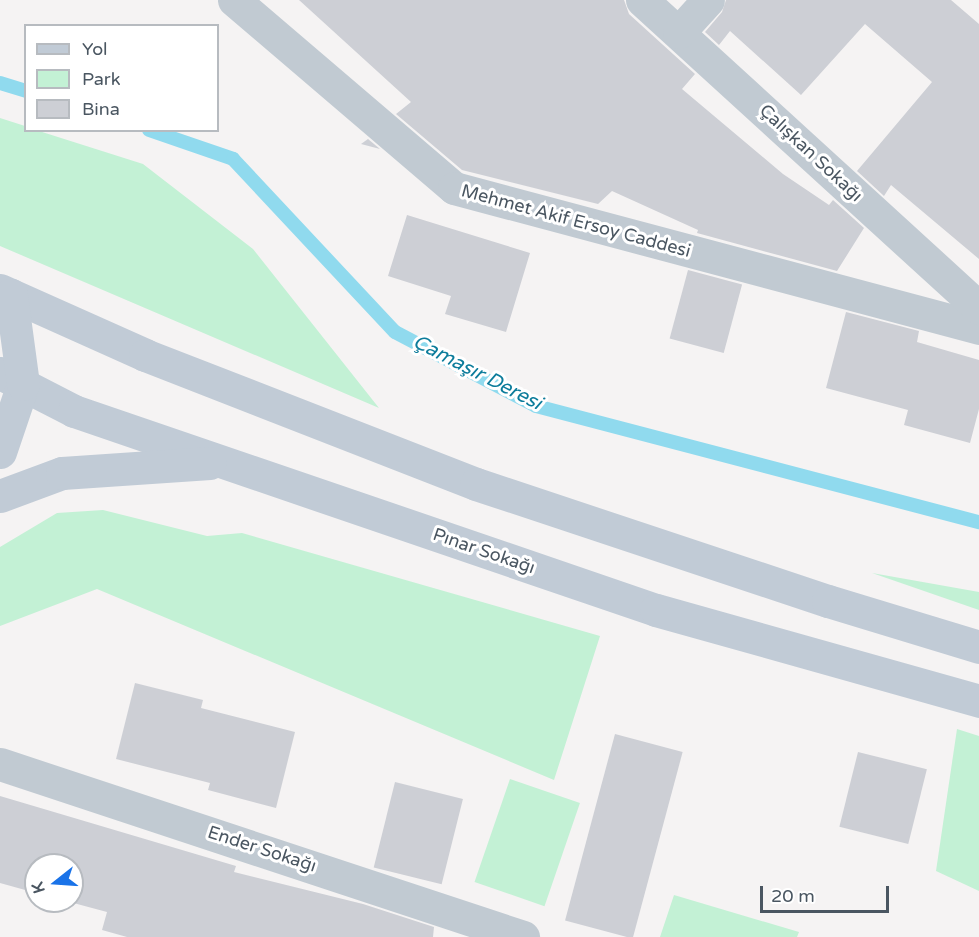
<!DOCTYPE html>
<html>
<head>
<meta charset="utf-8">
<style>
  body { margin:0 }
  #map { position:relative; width:979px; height:937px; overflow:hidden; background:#f5f3f3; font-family:"Varela Round",sans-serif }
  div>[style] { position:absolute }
  .green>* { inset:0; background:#c3f1d5; transform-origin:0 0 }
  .stream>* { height:14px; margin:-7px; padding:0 7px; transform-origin:7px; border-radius:7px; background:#90daee }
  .building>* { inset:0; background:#cdcfd5; transform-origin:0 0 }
  .minor>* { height:33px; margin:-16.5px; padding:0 16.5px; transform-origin:16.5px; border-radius:16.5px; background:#c1cad2 }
  .secondary>* { height:33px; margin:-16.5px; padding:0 16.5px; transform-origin:16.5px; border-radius:16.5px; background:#c1cbd6 }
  span { translate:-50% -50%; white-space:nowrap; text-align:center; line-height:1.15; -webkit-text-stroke:6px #fff; paint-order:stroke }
  .street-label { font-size:18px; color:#4a5661 }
  .water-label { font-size:20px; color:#0c7c9b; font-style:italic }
  .legend { position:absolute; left:24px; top:24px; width:195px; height:108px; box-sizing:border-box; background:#fff; border:2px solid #b7bbc0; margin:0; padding:8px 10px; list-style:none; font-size:18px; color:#4a5661 }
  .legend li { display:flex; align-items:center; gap:12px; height:30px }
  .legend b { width:30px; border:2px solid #b7bbc0 }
  .north { position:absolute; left:24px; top:853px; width:60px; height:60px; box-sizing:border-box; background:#fff; border:2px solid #b7bbc0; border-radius:50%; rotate:253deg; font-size:16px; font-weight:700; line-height:24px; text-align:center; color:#4a5661 }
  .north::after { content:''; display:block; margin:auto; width:21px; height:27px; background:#1a73e8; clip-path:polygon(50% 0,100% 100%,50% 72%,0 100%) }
  .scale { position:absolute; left:760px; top:886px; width:129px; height:27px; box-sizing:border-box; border:3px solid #4a5661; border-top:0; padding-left:8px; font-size:18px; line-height:21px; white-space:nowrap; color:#4a5661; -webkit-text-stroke:4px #fff; paint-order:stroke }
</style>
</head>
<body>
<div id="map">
  <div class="green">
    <div style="clip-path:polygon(0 118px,25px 126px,26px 130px,39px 131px,143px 164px,253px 249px,379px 408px,0 246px)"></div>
    <div style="clip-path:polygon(103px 510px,207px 536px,242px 533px,600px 636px,554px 780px,97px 589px,0 626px,0 547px,57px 513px)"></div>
    <div style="clip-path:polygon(872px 573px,979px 592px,979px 610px)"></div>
    <div style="clip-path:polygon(957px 729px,979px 736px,979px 891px,936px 871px)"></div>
    <div style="left:510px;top:779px;width:74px;height:109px;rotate:19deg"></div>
    <div style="clip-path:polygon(674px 895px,799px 932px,797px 937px,660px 937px)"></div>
  </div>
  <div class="stream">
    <div style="left:0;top:83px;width:27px;rotate:17deg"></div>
    <div style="left:149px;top:130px;width:89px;rotate:19deg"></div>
    <div style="left:233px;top:159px;width:237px;rotate:46.9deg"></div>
    <div style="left:395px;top:332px;width:159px;rotate:27.7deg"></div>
    <div style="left:536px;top:406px;width:458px;rotate:14.7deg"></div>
  </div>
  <div class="building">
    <div style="clip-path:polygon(299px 0,624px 0,629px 14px,695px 74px,682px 89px,783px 174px,829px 205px,833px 200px,864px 228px,837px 271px,697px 233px,698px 230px,612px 191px,598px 204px,462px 170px,396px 114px,411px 102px)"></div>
    <div style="clip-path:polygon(726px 0,951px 0,979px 24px,979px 259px,891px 185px,884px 196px,857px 171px,932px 82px,865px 24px,801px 95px,730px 31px,719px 45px,705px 32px,722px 12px)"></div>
    <div style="clip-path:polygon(368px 139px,380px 149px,361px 144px)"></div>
    <div style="clip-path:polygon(407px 215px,530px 253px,506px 332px,445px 314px,451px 296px,388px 276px)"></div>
    <div style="left:688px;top:270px;width:56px;height:71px;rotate:15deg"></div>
    <div style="clip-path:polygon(846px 312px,919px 331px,917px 342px,979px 360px,979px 409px,970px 443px,904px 425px,908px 410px,826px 388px)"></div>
    <div style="clip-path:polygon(135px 683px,203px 700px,201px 708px,295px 732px,276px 808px,208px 790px,210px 783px,116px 759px)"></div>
    <div style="left:615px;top:734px;width:70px;height:193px;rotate:15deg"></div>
    <div style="left:858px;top:752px;width:71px;height:77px;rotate:14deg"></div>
    <div style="left:395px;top:782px;width:70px;height:88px;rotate:14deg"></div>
    <div style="clip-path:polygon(0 796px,236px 866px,234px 872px,363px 904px,434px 927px,433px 937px,127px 937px,102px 930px,107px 912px,66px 901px,72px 901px,72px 865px,36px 865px,36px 893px,0 883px)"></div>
  </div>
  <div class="minor">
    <div style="left:234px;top:0;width:289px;rotate:40.5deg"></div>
    <div style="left:454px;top:188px;width:543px;rotate:14.93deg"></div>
    <div style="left:642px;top:0;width:457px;rotate:42.4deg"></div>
    <div style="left:679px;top:32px;width:43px;rotate:-47.8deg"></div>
    <div style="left:0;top:764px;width:551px;rotate:18.3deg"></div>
  </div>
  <div class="secondary">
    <div style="left:0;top:290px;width:159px;rotate:24.1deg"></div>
    <div style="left:145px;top:355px;width:355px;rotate:21.3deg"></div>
    <div style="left:476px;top:484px;width:371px;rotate:18.4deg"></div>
    <div style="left:828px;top:601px;width:158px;rotate:16.9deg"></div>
    <div style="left:0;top:373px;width:83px;rotate:27.2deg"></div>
    <div style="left:74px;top:411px;width:615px;rotate:18.88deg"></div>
    <div style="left:656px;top:610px;width:336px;rotate:15.7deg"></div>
    <div style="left:0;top:452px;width:72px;rotate:-71.3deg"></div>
    <div style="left:23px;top:384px;width:90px;rotate:-97.7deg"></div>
    <div style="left:0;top:496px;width:66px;rotate:-20.4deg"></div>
    <div style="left:62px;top:473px;width:148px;rotate:-3.9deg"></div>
  </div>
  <div class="street-label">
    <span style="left:811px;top:153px;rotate:43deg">Çalışkan Sokağı</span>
    <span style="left:576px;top:221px;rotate:15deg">Mehmet Akif Ersoy Caddesi</span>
    <span style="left:484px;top:551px;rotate:19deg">Pınar Sokağı</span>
    <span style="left:262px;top:849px;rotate:18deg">Ender Sokağı</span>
  </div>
  <div class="water-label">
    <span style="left:477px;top:373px;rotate:27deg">Çamaşır Deresi</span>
  </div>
  <ul class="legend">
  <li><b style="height:8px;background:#c1cbd6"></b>Yol</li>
  <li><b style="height:16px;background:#c3f1d5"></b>Park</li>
  <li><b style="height:16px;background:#cdcfd5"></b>Bina</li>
  </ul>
  <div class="north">K</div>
  <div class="scale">20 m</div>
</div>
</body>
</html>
